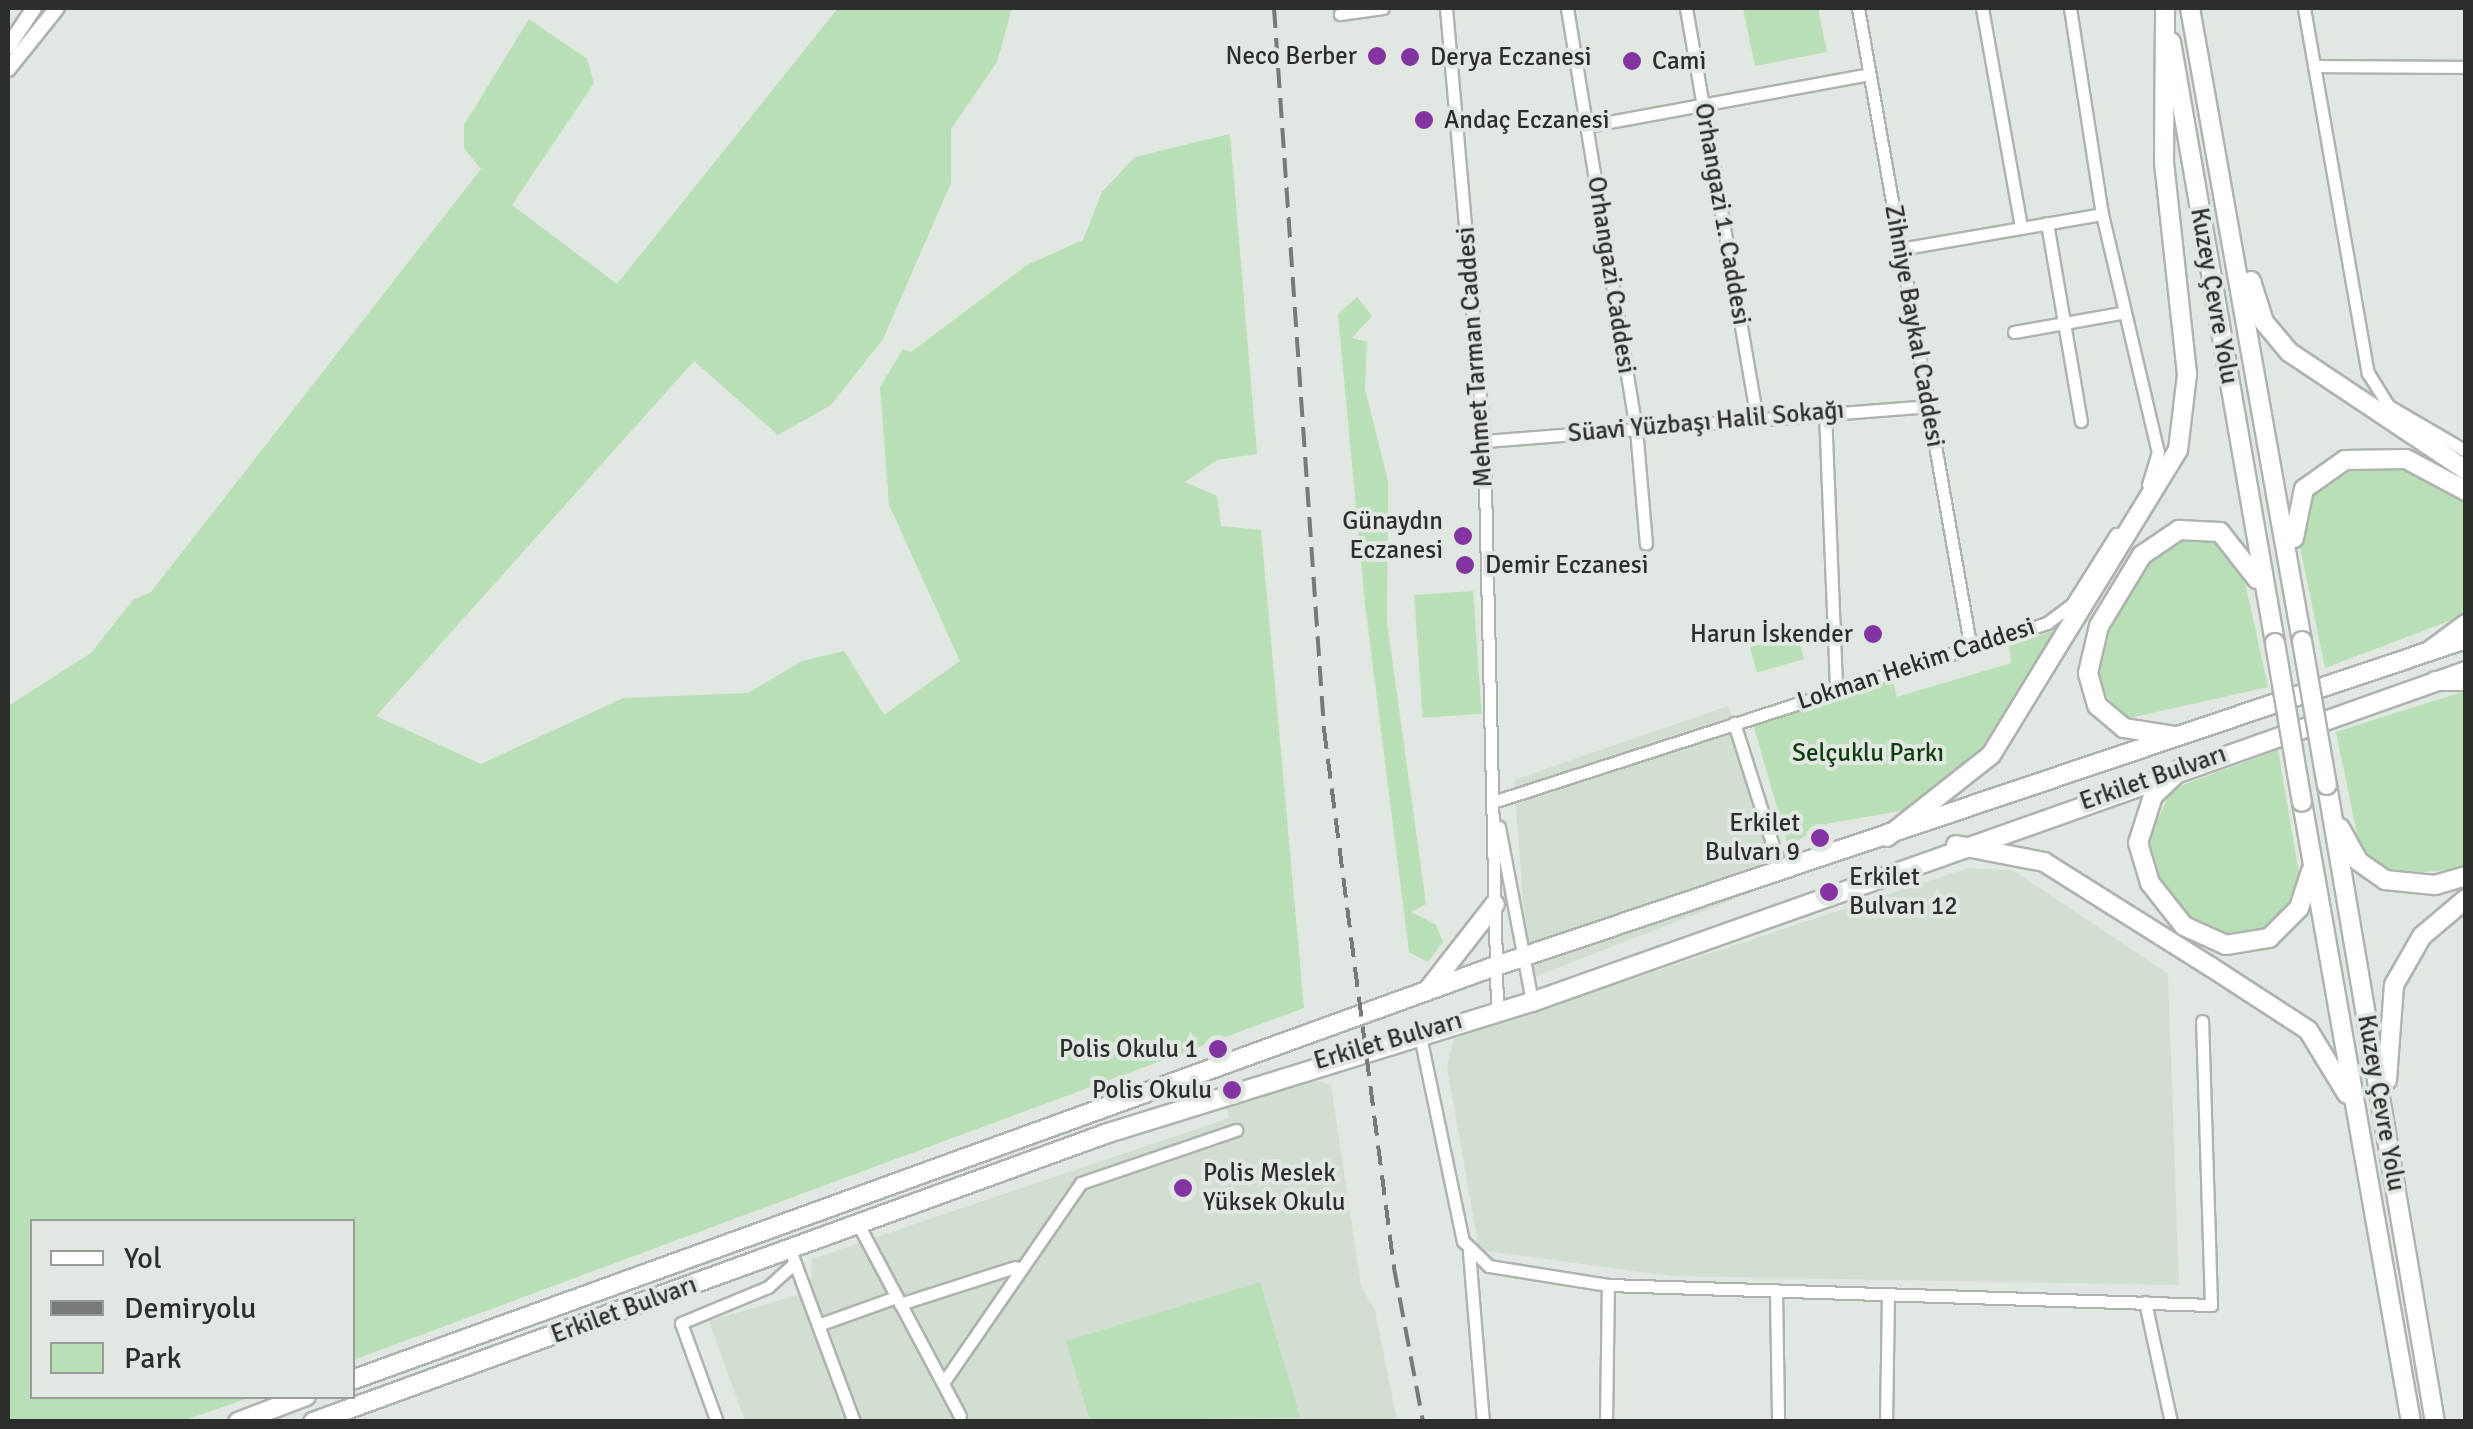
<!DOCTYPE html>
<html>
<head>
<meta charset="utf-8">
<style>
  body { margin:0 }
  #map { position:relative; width:2473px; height:1429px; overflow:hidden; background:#e1e7e1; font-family:Signika,sans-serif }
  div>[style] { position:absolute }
  .built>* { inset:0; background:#d3ded2 }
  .green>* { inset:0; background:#b8dfb5; transform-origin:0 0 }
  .roads { filter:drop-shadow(2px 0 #aeb3ae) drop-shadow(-2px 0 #aeb3ae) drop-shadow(0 2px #aeb3ae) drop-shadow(0 -2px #aeb3ae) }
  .minor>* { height:11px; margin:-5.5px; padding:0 5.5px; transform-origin:5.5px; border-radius:5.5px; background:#fff }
  .tertiary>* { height:14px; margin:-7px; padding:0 7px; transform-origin:7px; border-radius:7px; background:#fff }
  .primary>* { height:18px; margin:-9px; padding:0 9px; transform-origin:9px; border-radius:9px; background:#fff }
  .trunk>* { height:18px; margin:-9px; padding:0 9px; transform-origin:9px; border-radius:9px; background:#fff }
  .rail>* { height:4px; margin-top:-2px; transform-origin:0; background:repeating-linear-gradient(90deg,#777b77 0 20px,transparent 0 30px) }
  .bridges { filter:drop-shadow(2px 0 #aeb3ae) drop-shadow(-2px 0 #aeb3ae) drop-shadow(0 2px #aeb3ae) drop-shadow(0 -2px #aeb3ae) }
  .trunk-bridge>* { height:18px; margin:-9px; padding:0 9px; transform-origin:9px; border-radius:9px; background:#fff }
  .dots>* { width:28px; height:28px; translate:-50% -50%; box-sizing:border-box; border:5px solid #e1e7e1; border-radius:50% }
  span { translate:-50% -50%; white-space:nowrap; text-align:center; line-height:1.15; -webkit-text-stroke:8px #e1e7e1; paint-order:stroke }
  .poi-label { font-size:25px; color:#2c2e2c }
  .right { translate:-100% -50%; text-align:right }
  .left { translate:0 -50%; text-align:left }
  .street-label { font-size:25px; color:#2c2e2c }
  .park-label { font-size:25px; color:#0c3c0d }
  .frame { position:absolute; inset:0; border:10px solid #2c2e2c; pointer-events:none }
  .legend { position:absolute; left:30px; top:1219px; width:325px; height:180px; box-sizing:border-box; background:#e1e7e1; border:2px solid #999d99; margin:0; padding:12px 18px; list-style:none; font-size:30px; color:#2c2e2c }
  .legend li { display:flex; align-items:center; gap:20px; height:50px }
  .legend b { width:50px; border:2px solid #999d99 }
</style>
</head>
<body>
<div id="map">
  <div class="built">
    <div style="clip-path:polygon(1728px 706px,1783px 880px,1529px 979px,1514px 780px)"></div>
    <div style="clip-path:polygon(1968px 868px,2012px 870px,2168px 974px,2179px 1285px,1672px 1276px,1479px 1250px,1447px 1066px,1454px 1038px)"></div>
    <div style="clip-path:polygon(1311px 1079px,1331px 1085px,1361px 1286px,1375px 1311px,1397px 1421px,745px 1421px,709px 1321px,811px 1291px,812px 1259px,1229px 1118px,1226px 1107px)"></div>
  </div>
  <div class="green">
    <div style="clip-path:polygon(838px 8px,1012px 8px,997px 62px,951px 129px,951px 183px,883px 339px,831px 405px,778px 435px,694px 361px,376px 716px,481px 764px,623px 698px,748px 693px,802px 661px,844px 651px,884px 715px,960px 661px,889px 505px,880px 387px,903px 349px,911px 352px,1027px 265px,1083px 240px,1102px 192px,1135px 157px,1230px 134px,1257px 454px,1217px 460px,1185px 482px,1217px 496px,1221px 526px,1261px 530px,1304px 1008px,353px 1360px,352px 1222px,32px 1222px,32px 1396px,251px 1397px,183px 1421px,8px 1421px,8px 706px,91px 653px,133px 600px,151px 592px,481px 169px,464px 148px,464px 125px,529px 19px,587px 59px,594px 83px,512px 205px,617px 284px)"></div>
    <div style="clip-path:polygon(1743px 8px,1818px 8px,1827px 52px,1755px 66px)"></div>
    <div style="clip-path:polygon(1357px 297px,1372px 316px,1352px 338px,1367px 342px,1365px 390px,1388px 481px,1387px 622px,1426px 904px,1411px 912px,1436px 925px,1443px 942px,1428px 962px,1409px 952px,1365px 604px,1338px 314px)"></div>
    <div style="clip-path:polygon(2400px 463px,2465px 500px,2465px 615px,2325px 668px,2299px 542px,2310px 493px,2340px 469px)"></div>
    <div style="clip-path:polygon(2213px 536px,2239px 555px,2268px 687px,2125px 719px,2094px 680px,2103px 634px,2152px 556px,2180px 537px)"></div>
    <div style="left:1473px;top:591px;width:123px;height:59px;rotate:86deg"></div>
    <div style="clip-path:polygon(2060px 628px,1984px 756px,1906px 810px,1825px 824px,1788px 846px,1754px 727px,1892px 679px,1897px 697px,2011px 663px,2009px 646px)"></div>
    <div style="left:1797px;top:634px;width:26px;height:49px;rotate:74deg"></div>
    <div style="clip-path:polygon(2465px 691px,2465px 869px,2390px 874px,2360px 848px,2336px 732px)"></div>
    <div style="clip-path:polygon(2278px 750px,2300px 880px,2291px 907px,2263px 933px,2227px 937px,2184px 916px,2160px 887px,2145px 847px,2172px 789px)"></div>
    <div style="clip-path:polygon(1260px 1282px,1300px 1417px,1090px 1421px,1066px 1341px)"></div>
  </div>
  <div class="roads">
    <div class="minor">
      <div style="left:1446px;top:8px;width:435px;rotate:85deg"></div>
      <div style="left:1484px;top:441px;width:570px;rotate:88.69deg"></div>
      <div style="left:1567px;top:8px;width:426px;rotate:80.7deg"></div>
      <div style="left:1636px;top:428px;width:116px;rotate:85.1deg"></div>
      <div style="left:1686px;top:8px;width:418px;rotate:80.2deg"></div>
      <div style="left:1858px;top:8px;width:646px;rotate:80.01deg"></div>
      <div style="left:1982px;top:8px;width:222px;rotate:79.9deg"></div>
      <div style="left:2070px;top:8px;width:208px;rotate:81.2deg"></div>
      <div style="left:2102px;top:214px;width:244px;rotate:76.8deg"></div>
      <div style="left:2158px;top:452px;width:34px;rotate:107deg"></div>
      <div style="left:2304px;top:8px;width:371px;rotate:80.1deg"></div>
      <div style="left:2368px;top:373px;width:39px;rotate:58deg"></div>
      <div style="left:2389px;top:406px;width:89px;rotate:30.3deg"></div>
      <div style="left:1340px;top:14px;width:43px;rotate:-7.9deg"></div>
      <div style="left:2314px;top:66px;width:152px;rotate:0.4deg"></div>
      <div style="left:1587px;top:126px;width:287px;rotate:-10.4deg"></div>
      <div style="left:2047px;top:223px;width:201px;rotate:80.3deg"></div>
      <div style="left:1900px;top:249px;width:205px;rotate:-9.8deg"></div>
      <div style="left:2014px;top:332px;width:109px;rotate:-10.1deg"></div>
      <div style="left:1825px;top:412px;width:277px;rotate:87.7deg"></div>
      <div style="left:1484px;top:441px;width:445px;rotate:-4.5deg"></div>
      <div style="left:1734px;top:723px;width:155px;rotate:72.4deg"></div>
      <div style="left:1499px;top:800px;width:576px;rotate:-17.9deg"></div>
      <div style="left:2047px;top:623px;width:31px;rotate:-37deg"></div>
      <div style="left:2072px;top:604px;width:83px;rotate:-57.8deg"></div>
      <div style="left:1499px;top:827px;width:178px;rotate:79.3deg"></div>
      <div style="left:1419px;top:1031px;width:215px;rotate:78.2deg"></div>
      <div style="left:1463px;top:1241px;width:36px;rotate:44deg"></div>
      <div style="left:1489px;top:1266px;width:121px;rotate:9.1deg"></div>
      <div style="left:1608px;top:1285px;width:603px;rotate:1.9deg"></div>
      <div style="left:2211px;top:1305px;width:284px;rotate:-91.8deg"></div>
      <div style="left:858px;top:1224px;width:217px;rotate:62deg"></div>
      <div style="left:1469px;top:1252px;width:171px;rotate:85.3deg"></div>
      <div style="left:793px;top:1258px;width:175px;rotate:69.6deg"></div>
      <div style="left:1776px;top:1290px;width:132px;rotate:89.1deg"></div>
      <div style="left:2145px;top:1302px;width:123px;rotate:77.8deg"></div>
      <div style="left:900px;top:1304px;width:121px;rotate:-17.8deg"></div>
      <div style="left:818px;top:1325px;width:83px;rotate:-19.7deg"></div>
      <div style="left:943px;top:1383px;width:243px;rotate:-55.4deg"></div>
      <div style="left:1081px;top:1183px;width:164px;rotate:-18.9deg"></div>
      <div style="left:717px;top:1422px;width:105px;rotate:-110deg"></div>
      <div style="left:681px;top:1323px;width:94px;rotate:-22.5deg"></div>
      <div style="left:768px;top:1287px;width:36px;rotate:-42deg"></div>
      <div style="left:1606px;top:1422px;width:137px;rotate:-89.2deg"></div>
      <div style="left:1886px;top:1422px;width:128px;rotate:-89.1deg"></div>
    </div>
    <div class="tertiary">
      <div style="left:8px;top:47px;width:47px;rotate:-56.3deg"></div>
      <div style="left:8px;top:69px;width:78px;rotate:-51.2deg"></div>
    </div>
    <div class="primary">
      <div style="left:1427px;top:991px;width:110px;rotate:-52deg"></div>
      <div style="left:352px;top:1380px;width:1210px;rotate:-19.9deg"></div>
      <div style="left:1490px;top:968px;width:1030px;rotate:-18.63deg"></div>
      <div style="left:238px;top:1422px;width:73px;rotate:-20.9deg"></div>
      <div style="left:313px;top:1422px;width:843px;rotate:-19.98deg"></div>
      <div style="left:1105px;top:1134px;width:447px;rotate:-17.2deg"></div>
      <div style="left:1532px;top:1002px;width:991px;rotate:-19.51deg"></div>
    </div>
    <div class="trunk">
      <div style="left:2190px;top:8px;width:643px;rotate:79.97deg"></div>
      <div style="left:2171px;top:42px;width:610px;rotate:80.18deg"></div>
      <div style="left:2251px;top:281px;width:43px;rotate:72.4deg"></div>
      <div style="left:2264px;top:322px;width:39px;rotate:50deg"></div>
      <div style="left:2289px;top:352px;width:213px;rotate:33.7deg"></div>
      <div style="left:2294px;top:538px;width:50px;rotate:-78.5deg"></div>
      <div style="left:2304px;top:489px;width:50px;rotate:-35.3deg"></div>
      <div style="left:2345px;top:460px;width:61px;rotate:-0.9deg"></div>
      <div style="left:2406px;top:459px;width:68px;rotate:28.1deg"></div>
      <div style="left:2428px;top:652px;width:47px;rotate:-36.4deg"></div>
      <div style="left:2435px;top:681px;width:31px"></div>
      <div style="left:2174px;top:736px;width:51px;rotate:-170.9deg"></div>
      <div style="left:2124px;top:728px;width:35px;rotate:-140deg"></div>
      <div style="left:2097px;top:705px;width:33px;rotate:-106deg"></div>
      <div style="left:2088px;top:673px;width:48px;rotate:-76.8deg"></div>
      <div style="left:2099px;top:626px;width:83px;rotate:-58.8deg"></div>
      <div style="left:2142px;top:555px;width:45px;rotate:-34deg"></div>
      <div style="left:2179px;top:530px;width:41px;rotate:2.8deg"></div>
      <div style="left:2220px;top:532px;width:60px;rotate:51.8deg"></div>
      <div style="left:2182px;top:768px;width:40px;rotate:136deg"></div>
      <div style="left:2153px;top:796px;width:49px;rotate:107.7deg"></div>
      <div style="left:2138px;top:843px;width:42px;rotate:73.3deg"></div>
      <div style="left:2150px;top:883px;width:55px;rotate:51.7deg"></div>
      <div style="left:2184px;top:926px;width:46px;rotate:24.3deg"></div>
      <div style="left:2226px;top:945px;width:44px;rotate:-9.2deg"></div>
      <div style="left:2269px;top:938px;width:42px;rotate:-45deg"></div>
      <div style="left:2299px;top:908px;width:38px;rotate:-72deg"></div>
      <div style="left:2327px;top:785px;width:646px;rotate:80.38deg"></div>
      <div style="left:2302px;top:802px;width:630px;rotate:80.03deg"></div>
      <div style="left:2340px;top:828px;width:38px;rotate:61deg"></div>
      <div style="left:2358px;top:861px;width:33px;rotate:35deg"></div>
      <div style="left:2385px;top:880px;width:50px;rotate:5.7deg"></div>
      <div style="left:2435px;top:885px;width:32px;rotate:-16deg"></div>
      <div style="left:1887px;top:837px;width:132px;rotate:-38.3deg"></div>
      <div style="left:1991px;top:755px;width:358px;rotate:-58.5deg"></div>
      <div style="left:2178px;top:450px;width:77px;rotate:-83.2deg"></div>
      <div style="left:2187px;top:374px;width:214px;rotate:-96.2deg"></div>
      <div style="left:2164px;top:161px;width:153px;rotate:-89.6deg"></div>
      <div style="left:1956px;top:845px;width:90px;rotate:10.9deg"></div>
      <div style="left:2044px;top:862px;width:197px;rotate:32.2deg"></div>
      <div style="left:2211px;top:967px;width:116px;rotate:33deg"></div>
      <div style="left:2308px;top:1030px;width:75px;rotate:58.6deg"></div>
      <div style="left:2387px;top:1080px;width:95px;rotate:-85.8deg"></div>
      <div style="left:2394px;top:985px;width:56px;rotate:-60.3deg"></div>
      <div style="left:2422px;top:936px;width:57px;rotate:-40.1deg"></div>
    </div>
  </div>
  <div class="rail">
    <div style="left:1274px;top:8px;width:723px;rotate:86.03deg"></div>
    <div style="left:1324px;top:729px;width:544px;rotate:82.6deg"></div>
    <div style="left:1394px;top:1268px;width:157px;rotate:79.3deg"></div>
  </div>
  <div class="bridges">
    <div class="trunk-bridge">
      <div style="left:2302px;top:641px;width:146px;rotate:80.2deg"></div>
      <div style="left:2275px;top:643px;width:161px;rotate:80.4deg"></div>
    </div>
  </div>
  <div class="dots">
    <div style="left:1377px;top:56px;background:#8433a3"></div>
    <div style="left:1410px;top:57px;background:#8433a3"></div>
    <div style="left:1632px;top:61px;background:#8433a3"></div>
    <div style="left:1424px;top:120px;background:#8433a3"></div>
    <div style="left:1463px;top:536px;background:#8433a3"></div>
    <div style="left:1465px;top:565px;background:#8433a3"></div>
    <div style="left:1873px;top:634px;background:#8433a3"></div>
    <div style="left:1820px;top:838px;background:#8433a3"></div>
    <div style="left:1829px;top:892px;background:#8433a3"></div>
    <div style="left:1218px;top:1049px;background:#8433a3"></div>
    <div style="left:1232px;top:1090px;background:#8433a3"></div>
    <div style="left:1183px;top:1188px;background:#8433a3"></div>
  </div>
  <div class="poi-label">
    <span class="right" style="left:1357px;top:56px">Neco Berber</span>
    <span class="left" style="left:1430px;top:57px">Derya Eczanesi</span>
    <span class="left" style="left:1652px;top:61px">Cami</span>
    <span class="left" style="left:1444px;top:120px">Andaç Eczanesi</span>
    <span class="right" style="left:1443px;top:536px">Günaydın<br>Eczanesi</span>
    <span class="left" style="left:1485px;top:565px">Demir Eczanesi</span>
    <span class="right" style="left:1853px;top:634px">Harun İskender</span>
    <span class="right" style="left:1800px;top:838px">Erkilet<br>Bulvarı 9</span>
    <span class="left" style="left:1849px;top:892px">Erkilet<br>Bulvarı 12</span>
    <span class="right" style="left:1198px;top:1049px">Polis Okulu 1</span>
    <span class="right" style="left:1212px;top:1090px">Polis Okulu</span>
    <span class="left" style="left:1203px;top:1188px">Polis Meslek<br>Yüksek Okulu</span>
  </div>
  <div class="street-label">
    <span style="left:1722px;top:214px;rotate:80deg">Orhangazi 1. Caddesi</span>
    <span style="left:1611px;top:275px;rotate:81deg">Orhangazi Caddesi</span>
    <span style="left:2214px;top:296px;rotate:80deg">Kuzey Çevre Yolu</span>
    <span style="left:1914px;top:326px;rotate:80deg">Zihniye Baykal Caddesi</span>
    <span style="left:1475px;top:357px;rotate:-94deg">Mehmet Tarman Caddesi</span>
    <span style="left:1706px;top:422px;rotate:-5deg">Süavi Yüzbaşı Halil Sokağı</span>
    <span style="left:1916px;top:664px;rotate:-18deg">Lokman Hekim Caddesi</span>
    <span style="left:2153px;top:778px;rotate:-19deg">Erkilet Bulvarı</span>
    <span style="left:1388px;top:1041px;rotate:-16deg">Erkilet Bulvarı</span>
    <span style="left:2381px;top:1103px;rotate:80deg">Kuzey Çevre Yolu</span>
    <span style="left:624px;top:1310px;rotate:-20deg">Erkilet Bulvarı</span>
  </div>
  <div class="park-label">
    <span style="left:1868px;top:753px">Selçuklu Parkı</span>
  </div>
  <div class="frame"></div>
  <ul class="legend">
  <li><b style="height:12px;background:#fff"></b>Yol</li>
  <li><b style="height:12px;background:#777b77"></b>Demiryolu</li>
  <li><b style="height:28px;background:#b8dfb5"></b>Park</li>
  </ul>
</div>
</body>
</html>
